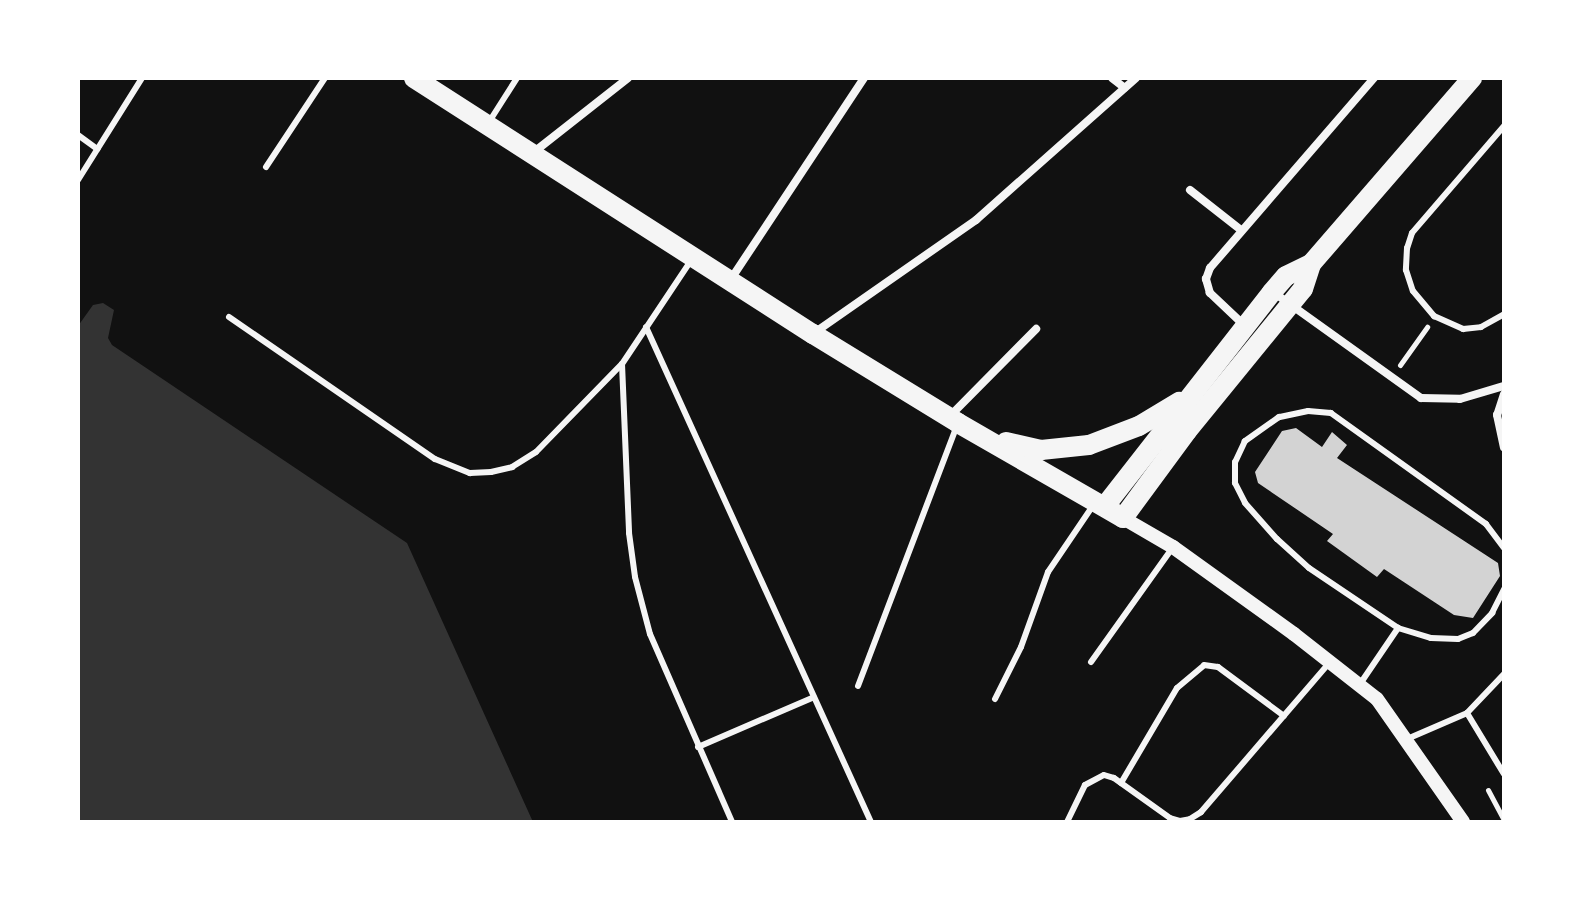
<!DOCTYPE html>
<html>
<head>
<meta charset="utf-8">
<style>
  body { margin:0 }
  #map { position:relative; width:1582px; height:900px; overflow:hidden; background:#111; font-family:"DM Sans",sans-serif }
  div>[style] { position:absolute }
  .water>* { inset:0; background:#333 }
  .building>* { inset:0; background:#d3d3d3 }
  .path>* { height:5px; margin:-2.5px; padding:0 2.5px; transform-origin:2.5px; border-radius:2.5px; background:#f5f5f5 }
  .service>* { height:6px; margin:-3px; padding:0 3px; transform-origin:3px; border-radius:3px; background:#f5f5f5 }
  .minor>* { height:8px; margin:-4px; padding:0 4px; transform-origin:4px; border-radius:4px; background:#f5f5f5 }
  .tertiary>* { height:14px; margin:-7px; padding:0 7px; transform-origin:7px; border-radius:7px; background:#f5f5f5 }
  .primary>* { height:20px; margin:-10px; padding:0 10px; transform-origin:10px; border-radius:10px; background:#f5f5f5 }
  span { translate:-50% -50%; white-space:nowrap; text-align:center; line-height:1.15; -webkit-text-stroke:8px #fff; paint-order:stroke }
  .frame { position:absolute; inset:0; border:80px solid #fff; pointer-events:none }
</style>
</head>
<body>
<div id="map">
  <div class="water">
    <div style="clip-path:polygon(103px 303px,114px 310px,108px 338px,112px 345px,407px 543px,533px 822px,78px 822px,78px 326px,93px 305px)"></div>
  </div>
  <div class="building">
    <div style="clip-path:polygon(1296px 428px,1322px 447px,1332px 432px,1347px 445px,1337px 458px,1498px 563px,1500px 576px,1473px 618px,1454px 615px,1384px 569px,1377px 577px,1327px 541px,1333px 534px,1258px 483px,1255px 472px,1282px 431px)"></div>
  </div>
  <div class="path">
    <div style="left:1400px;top:365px;width:47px;rotate:-54.6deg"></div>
    <div style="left:1488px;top:790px;width:34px;rotate:62deg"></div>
  </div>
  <div class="service">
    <div style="left:489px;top:122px;width:52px;rotate:-57.5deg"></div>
    <div style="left:1504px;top:126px;width:141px;rotate:130.7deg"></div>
    <div style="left:1412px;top:233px;width:16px;rotate:108deg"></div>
    <div style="left:1407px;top:248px;width:22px;rotate:93deg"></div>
    <div style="left:1406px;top:270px;width:22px;rotate:72deg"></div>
    <div style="left:1413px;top:291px;width:33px;rotate:50deg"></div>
    <div style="left:1434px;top:316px;width:32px;rotate:24deg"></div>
    <div style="left:1463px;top:329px;width:18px;rotate:-6deg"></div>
    <div style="left:1481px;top:327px;width:26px;rotate:-29deg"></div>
    <div style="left:78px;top:135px;width:24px;rotate:36deg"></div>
    <div style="left:266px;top:167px;width:107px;rotate:-56.5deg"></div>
    <div style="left:78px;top:180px;width:120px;rotate:-57.9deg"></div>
    <div style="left:229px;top:317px;width:250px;rotate:34.6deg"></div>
    <div style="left:435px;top:459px;width:38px;rotate:22deg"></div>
    <div style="left:470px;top:473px;width:21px;rotate:-3deg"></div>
    <div style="left:491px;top:472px;width:22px;rotate:-13deg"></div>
    <div style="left:512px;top:467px;width:28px;rotate:-32deg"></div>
    <div style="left:536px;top:452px;width:123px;rotate:-45.7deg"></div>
    <div style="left:622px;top:364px;width:123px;rotate:-56.3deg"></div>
    <div style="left:646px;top:327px;width:544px;rotate:65.56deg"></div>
    <div style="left:622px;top:364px;width:169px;rotate:87.6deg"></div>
    <div style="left:629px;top:533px;width:44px;rotate:82.2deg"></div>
    <div style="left:635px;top:577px;width:59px;rotate:75.3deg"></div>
    <div style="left:650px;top:634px;width:205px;rotate:66.4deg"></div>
    <div style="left:1504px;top:548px;width:30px;rotate:-127deg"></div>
    <div style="left:1486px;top:524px;width:191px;rotate:-144.4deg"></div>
    <div style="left:1331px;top:413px;width:23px;rotate:-175deg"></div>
    <div style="left:1308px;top:411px;width:30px;rotate:168deg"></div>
    <div style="left:1279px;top:417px;width:42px;rotate:144.8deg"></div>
    <div style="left:1245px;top:441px;width:23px;rotate:115deg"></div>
    <div style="left:1235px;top:462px;width:21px;rotate:90deg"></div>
    <div style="left:1235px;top:483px;width:22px;rotate:63deg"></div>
    <div style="left:1245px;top:503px;width:48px;rotate:48.4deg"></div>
    <div style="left:1277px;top:539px;width:43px;rotate:42.2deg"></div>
    <div style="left:1309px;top:568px;width:107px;rotate:34deg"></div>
    <div style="left:1398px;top:628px;width:34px;rotate:17deg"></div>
    <div style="left:1431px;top:638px;width:27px;rotate:2deg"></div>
    <div style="left:1458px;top:639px;width:16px;rotate:-22deg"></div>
    <div style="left:1473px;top:633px;width:28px;rotate:-46deg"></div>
    <div style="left:1492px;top:613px;width:27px;rotate:-63deg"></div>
    <div style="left:1091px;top:662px;width:141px;rotate:-54.5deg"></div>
    <div style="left:1360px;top:684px;width:68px;rotate:-55.8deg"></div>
    <div style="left:858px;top:686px;width:276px;rotate:-69.2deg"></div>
    <div style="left:995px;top:699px;width:58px;rotate:-63.4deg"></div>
    <div style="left:1021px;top:647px;width:80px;rotate:-70.2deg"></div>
    <div style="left:1048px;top:572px;width:82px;rotate:-55.9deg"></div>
    <div style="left:1467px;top:713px;width:71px;rotate:58.8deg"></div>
    <div style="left:1407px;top:739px;width:65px;rotate:-23.4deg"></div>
    <div style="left:1467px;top:713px;width:54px;rotate:-46.5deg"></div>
    <div style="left:698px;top:747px;width:126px;rotate:-23.3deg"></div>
    <div style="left:1121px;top:783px;width:110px;rotate:-59.5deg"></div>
    <div style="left:1177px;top:688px;width:35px;rotate:-40deg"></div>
    <div style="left:1204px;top:665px;width:14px;rotate:8deg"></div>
    <div style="left:1218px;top:667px;width:82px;rotate:36.6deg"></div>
    <div style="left:1067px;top:822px;width:41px;rotate:-64.1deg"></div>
    <div style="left:1085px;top:785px;width:21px;rotate:-28deg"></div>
    <div style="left:1104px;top:775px;width:10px;rotate:17deg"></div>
    <div style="left:1114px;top:778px;width:69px;rotate:35.5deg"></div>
    <div style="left:1170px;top:818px;width:10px;rotate:17deg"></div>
    <div style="left:1180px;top:821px;width:10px;rotate:-11deg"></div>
    <div style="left:1190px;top:819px;width:13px;rotate:-32deg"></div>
    <div style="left:1201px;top:812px;width:196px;rotate:-49.3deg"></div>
  </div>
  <div class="minor">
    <div style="left:1112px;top:78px;width:16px;rotate:38deg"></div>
    <div style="left:534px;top:152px;width:120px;rotate:-38.2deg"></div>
    <div style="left:1190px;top:190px;width:65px;rotate:38.1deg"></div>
    <div style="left:731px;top:279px;width:241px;rotate:-56.5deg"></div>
    <div style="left:1273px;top:292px;width:182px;rotate:35.6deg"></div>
    <div style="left:1421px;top:398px;width:39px;rotate:1deg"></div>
    <div style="left:1460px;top:399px;width:46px;rotate:-16.5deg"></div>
    <div style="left:1246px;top:327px;width:50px;rotate:-136.6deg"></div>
    <div style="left:1210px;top:293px;width:15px;rotate:-106deg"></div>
    <div style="left:1206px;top:279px;width:12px;rotate:-70deg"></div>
    <div style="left:1210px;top:268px;width:251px;rotate:-49.2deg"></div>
    <div style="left:814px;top:333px;width:198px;rotate:-34.9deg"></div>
    <div style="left:976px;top:220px;width:214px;rotate:-41.6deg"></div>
    <div style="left:1504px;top:394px;width:22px;rotate:108deg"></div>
    <div style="left:1497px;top:415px;width:33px;rotate:78deg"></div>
    <div style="left:949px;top:417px;width:124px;rotate:-45.3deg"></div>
  </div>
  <div class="tertiary">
    <div style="left:1123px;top:518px;width:58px;rotate:30.1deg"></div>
    <div style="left:1173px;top:547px;width:149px;rotate:35.7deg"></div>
    <div style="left:1294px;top:634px;width:105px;rotate:38.1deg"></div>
    <div style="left:1377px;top:699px;width:150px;rotate:55deg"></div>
  </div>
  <div class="primary">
    <div style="left:414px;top:78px;width:474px;rotate:32.7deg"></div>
    <div style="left:813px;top:334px;width:170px;rotate:31.5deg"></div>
    <div style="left:958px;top:423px;width:190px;rotate:29.9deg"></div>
    <div style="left:1123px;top:518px;width:108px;rotate:-53.7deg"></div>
    <div style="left:1187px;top:431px;width:183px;rotate:-50.8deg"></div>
    <div style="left:1303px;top:289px;width:26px;rotate:-72deg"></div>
    <div style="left:1006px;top:442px;width:36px;rotate:13deg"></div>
    <div style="left:1041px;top:450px;width:48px;rotate:-5.9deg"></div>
    <div style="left:1089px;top:445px;width:53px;rotate:-20.8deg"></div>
    <div style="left:1139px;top:426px;width:47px;rotate:-31deg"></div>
    <div style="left:1105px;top:506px;width:271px;rotate:-52deg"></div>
    <div style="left:1272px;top:292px;width:21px;rotate:-49deg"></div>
    <div style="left:1286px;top:276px;width:28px;rotate:-26deg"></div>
    <div style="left:1311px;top:264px;width:246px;rotate:-49.1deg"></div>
  </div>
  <div class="frame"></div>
</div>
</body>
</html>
